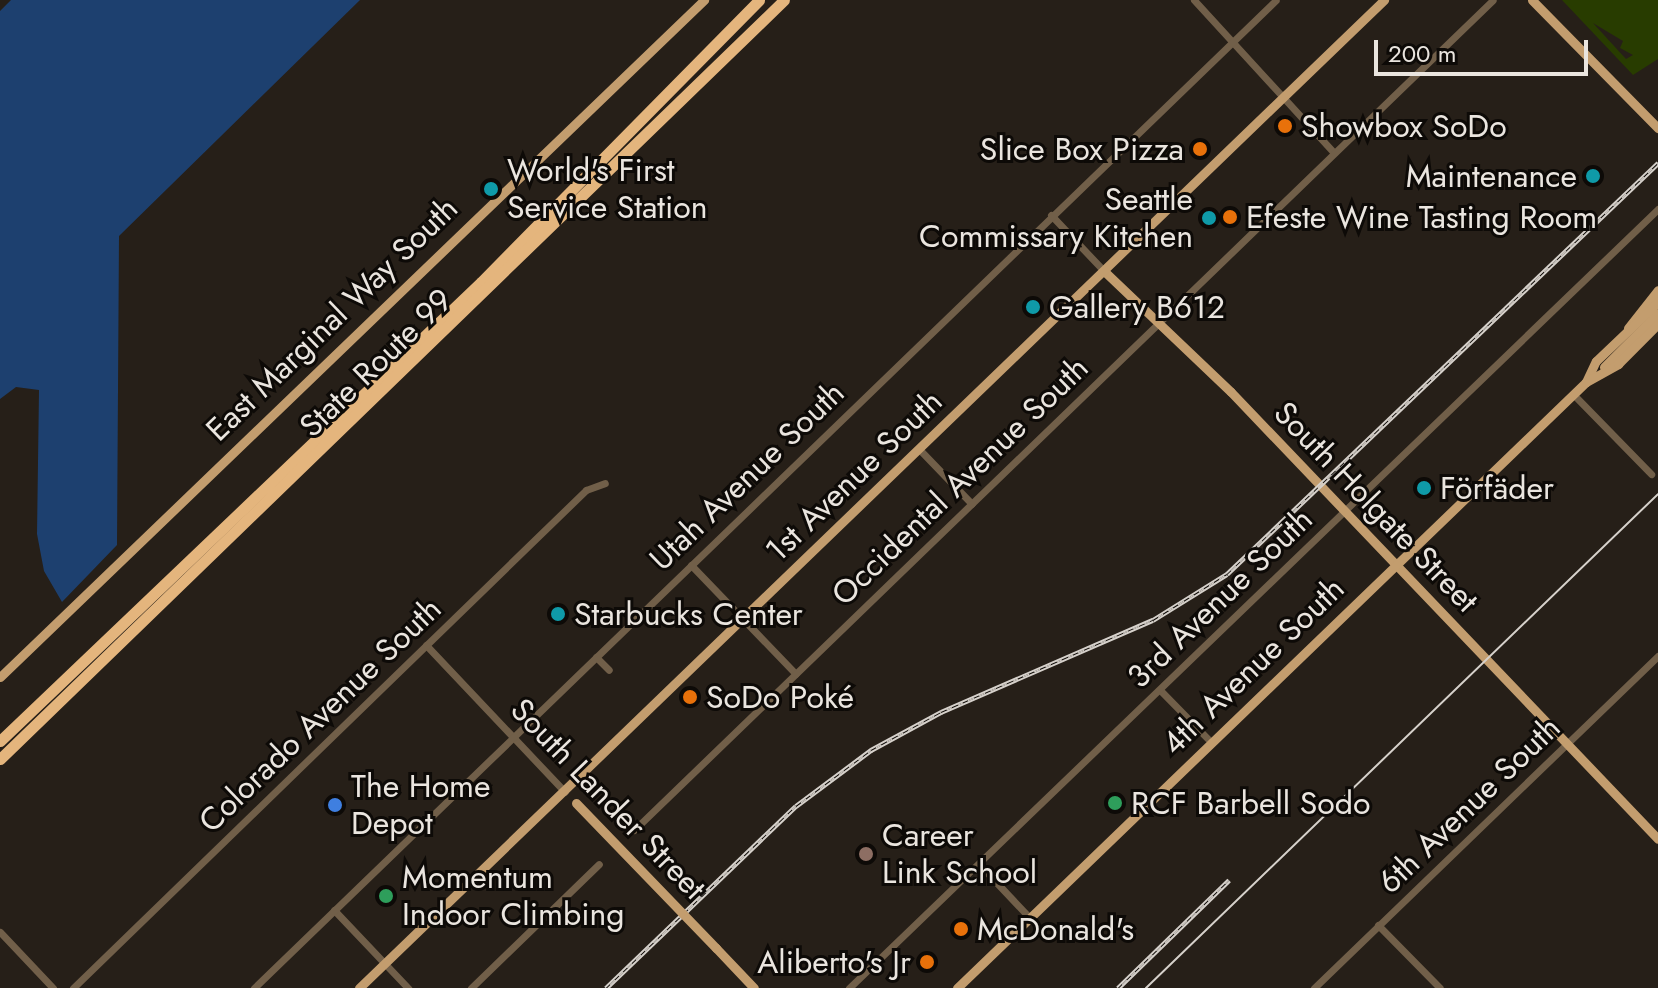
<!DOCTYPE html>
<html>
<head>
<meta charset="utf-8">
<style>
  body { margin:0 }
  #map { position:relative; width:1658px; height:988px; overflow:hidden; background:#261f18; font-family:Jost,sans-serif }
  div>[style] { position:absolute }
  .green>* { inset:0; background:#283c00 }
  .water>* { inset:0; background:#1d406f }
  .minor>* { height:7px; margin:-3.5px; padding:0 3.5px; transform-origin:3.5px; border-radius:3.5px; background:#715f49 }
  .major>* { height:9px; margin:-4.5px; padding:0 4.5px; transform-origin:4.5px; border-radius:4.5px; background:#c39d6e }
  .highway>* { height:11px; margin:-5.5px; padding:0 5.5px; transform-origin:5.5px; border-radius:5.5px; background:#e4b57d }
  .tram>* { height:2px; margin:-1px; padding:0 1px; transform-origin:1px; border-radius:1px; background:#d6d1cb }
  .rail>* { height:5px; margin-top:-2.5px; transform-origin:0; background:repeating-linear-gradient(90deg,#0d0a07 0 6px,#d6d1cb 0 12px); box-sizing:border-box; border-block:2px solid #d6d1cb }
  .major-bridge>* { height:9px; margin:-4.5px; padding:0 4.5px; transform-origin:4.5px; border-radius:4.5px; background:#c39d6e }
  .dots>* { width:22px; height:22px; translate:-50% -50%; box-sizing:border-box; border:4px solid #0d0a07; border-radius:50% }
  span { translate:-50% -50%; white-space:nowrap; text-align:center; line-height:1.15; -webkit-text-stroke:6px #0d0a07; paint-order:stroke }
  .poi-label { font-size:32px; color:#eae5df }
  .left { translate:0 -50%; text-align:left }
  .right { translate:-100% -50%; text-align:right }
  .street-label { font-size:32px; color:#eae5df }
  .scale { position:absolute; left:1374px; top:40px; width:214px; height:36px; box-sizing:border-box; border:4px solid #eae5df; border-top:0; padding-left:10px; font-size:24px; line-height:28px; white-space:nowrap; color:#eae5df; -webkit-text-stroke:6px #0d0a07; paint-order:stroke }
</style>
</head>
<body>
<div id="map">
  <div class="green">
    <div style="clip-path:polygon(evenodd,1562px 0,1658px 0,1658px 59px,1633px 75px,1562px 0,1593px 23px,1623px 41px,1620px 48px,1633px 55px,1626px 59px,1593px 23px)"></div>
  </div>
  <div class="water">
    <div style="clip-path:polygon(11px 0,360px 0,119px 236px,117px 545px,62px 602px,44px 571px,37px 534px,39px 390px,16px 387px,0 399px,0 11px)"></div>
  </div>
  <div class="minor">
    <div style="left:1194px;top:0;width:207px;rotate:47.5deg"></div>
    <div style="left:1051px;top:215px;width:77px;rotate:46.6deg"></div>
    <div style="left:1573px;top:394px;width:112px;rotate:45.7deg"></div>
    <div style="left:919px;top:449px;width:76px;rotate:46.1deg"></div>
    <div style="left:691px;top:565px;width:151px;rotate:46.1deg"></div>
    <div style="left:426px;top:645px;width:202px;rotate:46.6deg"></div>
    <div style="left:596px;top:657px;width:18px;rotate:45deg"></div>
    <div style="left:1160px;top:690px;width:73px;rotate:45.6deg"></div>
    <div style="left:634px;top:830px;width:1194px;rotate:-44.02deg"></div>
    <div style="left:979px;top:864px;width:73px;rotate:46.7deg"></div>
    <div style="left:334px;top:910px;width:108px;rotate:46.5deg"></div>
    <div style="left:1378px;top:925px;width:88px;rotate:45.5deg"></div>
    <div style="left:0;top:932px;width:77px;rotate:46.6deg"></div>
    <div style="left:73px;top:988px;width:715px;rotate:-44.15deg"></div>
    <div style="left:586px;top:490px;width:20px;rotate:-20deg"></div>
    <div style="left:254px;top:988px;width:1421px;rotate:-44.03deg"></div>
    <div style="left:471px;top:988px;width:178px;rotate:-44.1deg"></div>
    <div style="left:849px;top:988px;width:1123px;rotate:-43.92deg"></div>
    <div style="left:1314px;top:988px;width:478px;rotate:-44deg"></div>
  </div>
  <div class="major">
    <div style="left:1532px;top:0;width:180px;rotate:45.5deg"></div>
    <div style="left:1104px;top:271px;width:175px;rotate:43.6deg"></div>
    <div style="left:1231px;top:392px;width:618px;rotate:46.31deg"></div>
    <div style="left:1628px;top:328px;width:48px;rotate:-51.7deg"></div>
    <div style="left:1604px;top:367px;width:76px;rotate:-45deg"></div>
    <div style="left:1586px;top:382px;width:23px;rotate:-65deg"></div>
    <div style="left:1596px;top:361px;width:86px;rotate:-43.6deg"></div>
    <div style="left:0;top:677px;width:977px;rotate:-43.88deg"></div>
    <div style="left:716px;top:948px;width:55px;rotate:46.5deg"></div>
    <div style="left:359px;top:988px;width:1424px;rotate:-43.95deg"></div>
    <div style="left:957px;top:988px;width:873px;rotate:-43.93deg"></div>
    <div style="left:1586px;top:382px;width:37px;rotate:-29deg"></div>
    <div style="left:1618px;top:364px;width:57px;rotate:-45deg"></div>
  </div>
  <div class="highway">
    <div style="left:0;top:741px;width:665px;rotate:-43.66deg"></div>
    <div style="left:481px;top:282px;width:396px;rotate:-45.4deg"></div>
    <div style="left:0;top:759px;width:1091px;rotate:-44.07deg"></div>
  </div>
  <div class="tram">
    <div style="left:1146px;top:988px;width:711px;rotate:-43.97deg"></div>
  </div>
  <div class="rail">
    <div style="left:606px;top:988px;width:263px;rotate:-43.8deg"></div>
    <div style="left:796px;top:806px;width:94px;rotate:-36.7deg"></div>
    <div style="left:871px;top:750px;width:80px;rotate:-28.5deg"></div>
    <div style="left:941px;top:712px;width:231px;rotate:-23.5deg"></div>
    <div style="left:1153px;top:620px;width:87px;rotate:-31.9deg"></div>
    <div style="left:1227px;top:574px;width:596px;rotate:-43.64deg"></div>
    <div style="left:1118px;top:988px;width:155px;rotate:-44.2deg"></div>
  </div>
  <div class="major-bridge">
    <div style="left:576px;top:803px;width:202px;rotate:46deg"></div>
  </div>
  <div class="dots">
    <div style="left:1285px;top:126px;background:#e8710a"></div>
    <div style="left:1200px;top:149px;background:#e8710a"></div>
    <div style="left:1593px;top:176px;background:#0f9aa8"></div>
    <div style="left:491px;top:189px;background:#0f9aa8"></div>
    <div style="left:1230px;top:217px;background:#e8710a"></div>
    <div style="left:1209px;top:218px;background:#0f9aa8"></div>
    <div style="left:1033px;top:307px;background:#0f9aa8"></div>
    <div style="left:1424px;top:488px;background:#0f9aa8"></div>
    <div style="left:558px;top:614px;background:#0f9aa8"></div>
    <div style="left:690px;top:697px;background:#e8710a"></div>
    <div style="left:1115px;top:803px;background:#2e9e5b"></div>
    <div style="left:335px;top:805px;background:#3f7fe0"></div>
    <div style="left:866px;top:854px;background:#8d6e63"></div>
    <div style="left:386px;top:896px;background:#2e9e5b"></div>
    <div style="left:961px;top:929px;background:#e8710a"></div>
    <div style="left:927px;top:962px;background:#e8710a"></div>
  </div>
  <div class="poi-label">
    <span class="left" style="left:1301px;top:126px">Showbox SoDo</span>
    <span class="right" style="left:1184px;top:149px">Slice Box Pizza</span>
    <span class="left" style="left:507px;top:189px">World's First<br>Service Station</span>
    <span class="right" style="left:1577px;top:176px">Maintenance</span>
    <span class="right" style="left:1193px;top:218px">Seattle<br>Commissary Kitchen</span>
    <span class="left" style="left:1246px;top:217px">Efeste Wine Tasting Room</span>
    <span class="left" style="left:1049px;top:307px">Gallery B612</span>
    <span class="left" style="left:1440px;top:488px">Förfäder</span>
    <span class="left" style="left:574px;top:614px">Starbucks Center</span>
    <span class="left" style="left:706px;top:697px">SoDo Poké</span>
    <span class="left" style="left:351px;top:805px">The Home<br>Depot</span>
    <span class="left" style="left:1131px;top:803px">RCF Barbell Sodo</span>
    <span class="left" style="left:882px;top:854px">Career<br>Link School</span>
    <span class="left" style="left:402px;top:896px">Momentum<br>Indoor Climbing</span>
    <span class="left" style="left:977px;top:929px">McDonald's</span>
    <span class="right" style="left:911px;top:962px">Aliberto's Jr</span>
  </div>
  <div class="street-label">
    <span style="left:332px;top:319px;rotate:-44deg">East Marginal Way South</span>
    <span style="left:376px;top:363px;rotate:-44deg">State Route 99</span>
    <span style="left:747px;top:476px;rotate:-44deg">Utah Avenue South</span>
    <span style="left:854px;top:476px;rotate:-44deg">1st Avenue South</span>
    <span style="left:960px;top:481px;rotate:-44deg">Occidental Avenue South</span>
    <span style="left:1376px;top:507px;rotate:46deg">South Holgate Street</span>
    <span style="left:1220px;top:598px;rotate:-44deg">3rd Avenue South</span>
    <span style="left:1253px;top:666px;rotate:-44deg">4th Avenue South</span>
    <span style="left:320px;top:715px;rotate:-44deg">Colorado Avenue South</span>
    <span style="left:608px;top:799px;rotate:46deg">South Lander Street</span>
    <span style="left:1469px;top:805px;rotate:-44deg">6th Avenue South</span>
  </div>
  <div class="scale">200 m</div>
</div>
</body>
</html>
